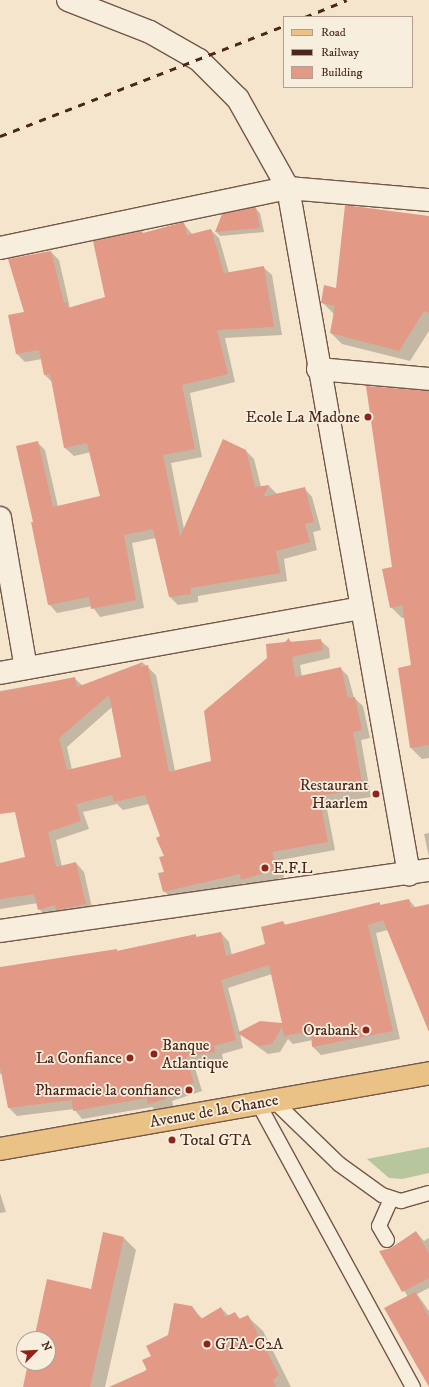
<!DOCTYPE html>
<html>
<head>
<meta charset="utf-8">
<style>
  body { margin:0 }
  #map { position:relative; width:429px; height:1387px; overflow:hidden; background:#f5e5cd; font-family:"IM FELL DW Pica",serif }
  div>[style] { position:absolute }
  .green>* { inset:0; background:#b7c69c }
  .shadow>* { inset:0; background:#0003 }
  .building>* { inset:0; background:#e29a86 }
  .roads { filter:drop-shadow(1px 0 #745748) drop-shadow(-1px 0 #745748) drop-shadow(0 1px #745748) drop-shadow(0 -1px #745748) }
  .service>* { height:14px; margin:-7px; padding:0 7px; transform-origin:7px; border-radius:7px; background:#f8eede }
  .minor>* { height:22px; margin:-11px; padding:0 11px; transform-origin:11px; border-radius:11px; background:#f8eede }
  .primary>* { height:22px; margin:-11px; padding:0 11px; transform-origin:11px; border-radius:11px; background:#eac286 }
  .rail>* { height:3px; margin-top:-1.5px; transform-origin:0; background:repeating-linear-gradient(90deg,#49281b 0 7px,transparent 0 14px) }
  .dots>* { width:11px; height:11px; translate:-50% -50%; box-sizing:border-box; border:2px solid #f8eede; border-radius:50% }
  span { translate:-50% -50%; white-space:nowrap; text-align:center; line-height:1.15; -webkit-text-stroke:3.5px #f8eede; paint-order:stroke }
  .poi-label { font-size:16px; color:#49281b }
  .right { translate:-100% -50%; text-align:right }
  .left { translate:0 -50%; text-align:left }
  .street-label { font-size:16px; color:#49281b }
  .legend { position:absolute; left:283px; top:16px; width:130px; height:72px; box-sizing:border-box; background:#f8eede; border:1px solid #b29f90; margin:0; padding:5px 7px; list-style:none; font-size:12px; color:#49281b }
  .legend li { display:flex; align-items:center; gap:8px; height:20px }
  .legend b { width:20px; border:1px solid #b29f90 }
  .north { position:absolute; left:16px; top:1331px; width:40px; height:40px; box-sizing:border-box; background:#f8eede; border:1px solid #b29f90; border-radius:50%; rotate:66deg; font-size:11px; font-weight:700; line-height:16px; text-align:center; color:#49281b }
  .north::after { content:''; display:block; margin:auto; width:14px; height:18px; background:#8f2418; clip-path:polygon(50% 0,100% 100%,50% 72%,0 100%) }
</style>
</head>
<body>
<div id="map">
  <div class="green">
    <div style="clip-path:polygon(429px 1147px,429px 1173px,402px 1179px,389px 1178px,367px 1159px)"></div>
  </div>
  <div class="shadow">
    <div style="clip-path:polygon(346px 206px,429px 217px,429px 331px,410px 361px,342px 344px,331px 333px,334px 314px,322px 302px,337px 289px)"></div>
    <div style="clip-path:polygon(256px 209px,260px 213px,264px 232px,220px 236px,216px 232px)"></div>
    <div style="clip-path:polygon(184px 224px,193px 235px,211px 230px,219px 238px,229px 273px,263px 267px,272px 275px,282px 335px,225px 338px,235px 382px,190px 393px,202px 457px,171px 463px,184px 529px,245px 450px,254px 459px,261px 487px,269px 486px,277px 494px,304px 488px,312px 497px,321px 530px,313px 532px,317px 550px,284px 559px,287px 581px,198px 596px,198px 602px,178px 605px,170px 597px,156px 538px,132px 543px,144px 608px,100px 617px,92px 606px,57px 613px,49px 604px,34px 522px,37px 442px,45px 450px,58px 507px,101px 497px,91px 452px,74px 456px,65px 448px,53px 383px,45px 375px,42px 359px,25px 362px,17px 354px,10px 315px,26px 312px,51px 252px,59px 260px,70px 308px,106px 298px,144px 234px)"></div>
    <div style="clip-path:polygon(429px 392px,429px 758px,422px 759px,411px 748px,399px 669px,412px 666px,405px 618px,402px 618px,391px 607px,393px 568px)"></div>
    <div style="clip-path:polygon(evenodd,289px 640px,292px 642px,320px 640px,329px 648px,330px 658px,300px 665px,302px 677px,340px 668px,348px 676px,354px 698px,363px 706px,370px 738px,361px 740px,371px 797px,326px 804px,335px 850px,280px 860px,284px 877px,250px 887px,246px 883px,173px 900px,164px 891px,165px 856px,161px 837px,149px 804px,123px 810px,117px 804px,83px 812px,89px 829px,56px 840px,62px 867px,76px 863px,84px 872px,93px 912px,47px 917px,39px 909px,38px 903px,0 909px,0 864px,27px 857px,5px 765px,0 798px,0 691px,74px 678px,83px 686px,143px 663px,156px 675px,175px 771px,212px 762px,289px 640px,112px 707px,122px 758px,72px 770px,67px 747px,112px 707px)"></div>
    <div style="clip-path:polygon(429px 833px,429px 857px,424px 834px)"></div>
    <div style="clip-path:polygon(evenodd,409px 900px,416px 908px,429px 905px,429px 1031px,388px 930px,376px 933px,400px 1039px,321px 1055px,313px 1047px,313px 1040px,293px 1044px,288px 1039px,280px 1052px,268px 1054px,240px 1034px,243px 1048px,222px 1054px,223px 1060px,194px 1065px,202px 1091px,172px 1101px,174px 1108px,158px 1112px,152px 1107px,82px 1119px,74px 1109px,17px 1116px,9px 1108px,2px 1074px,0 1074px,0 968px,118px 951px,195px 935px,198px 938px,221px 933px,229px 942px,232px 956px,266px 944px,283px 922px,286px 925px,379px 903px,382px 906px,409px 900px,272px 974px,283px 1025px,240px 1033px,228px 988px,272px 974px)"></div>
    <div style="clip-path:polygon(0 1193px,6px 1212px,0 1213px)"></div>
    <div style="clip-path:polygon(416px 1232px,424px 1241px,429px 1238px,429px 1288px,417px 1294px,429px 1311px,429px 1380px,418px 1368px,386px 1309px,408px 1297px,381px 1252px,391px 1248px)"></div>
    <div style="clip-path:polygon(124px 1238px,136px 1250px,105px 1387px,24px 1387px,29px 1363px,48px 1363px,48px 1339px,35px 1339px,91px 1290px)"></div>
    <div style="clip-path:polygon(191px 1307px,203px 1319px,221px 1308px,229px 1316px,235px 1313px,241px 1320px,248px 1317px,263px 1331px,291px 1387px,138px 1387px,152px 1357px)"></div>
  </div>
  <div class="building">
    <div style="clip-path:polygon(345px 205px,429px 216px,429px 313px,424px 311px,399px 351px,330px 333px,335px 306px,321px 303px,324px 285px,336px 288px)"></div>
    <div style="clip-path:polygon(256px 207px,260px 228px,215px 232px,222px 214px)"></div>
    <div style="clip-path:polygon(184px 222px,187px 235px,211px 229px,224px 273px,264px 266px,274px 327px,217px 330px,228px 374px,182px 385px,195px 449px,163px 455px,180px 537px,223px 439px,246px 450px,255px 487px,269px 485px,263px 497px,305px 487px,314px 522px,305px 524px,310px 542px,276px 551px,280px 573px,190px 588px,191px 594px,169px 597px,153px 529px,124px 535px,136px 600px,91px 609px,89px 597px,48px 605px,31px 522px,33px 522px,16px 446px,38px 441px,53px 507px,100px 496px,87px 443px,64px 448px,50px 374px,44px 375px,39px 350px,16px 354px,8px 315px,24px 312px,8px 259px,51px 251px,64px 303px,67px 302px,68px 308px,105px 297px,93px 241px,142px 231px,143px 233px)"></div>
    <div style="clip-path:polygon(366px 386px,429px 391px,429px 745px,410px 748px,398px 668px,411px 665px,402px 605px,390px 608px,382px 569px,392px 567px)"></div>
    <div style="clip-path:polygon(evenodd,289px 638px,290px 642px,321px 639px,323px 650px,292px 657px,295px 677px,341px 667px,348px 698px,355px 697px,362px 730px,353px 732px,363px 789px,319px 796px,328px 842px,272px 852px,277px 869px,241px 880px,240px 874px,163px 892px,158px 873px,164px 872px,159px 857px,164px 856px,156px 838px,160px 836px,145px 795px,114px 802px,112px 795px,76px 804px,81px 821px,48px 832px,56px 867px,76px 862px,86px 904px,56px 910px,55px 905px,38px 910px,34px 894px,0 899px,0 863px,25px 857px,15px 812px,0 814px,0 692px,75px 677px,77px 687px,143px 662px,140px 667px,148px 665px,169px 772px,211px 761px,204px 711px,267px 658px,266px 644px,285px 642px,289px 638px,109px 695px,121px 757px,67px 770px,59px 738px,109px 695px)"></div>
    <div style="clip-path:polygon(409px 899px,411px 908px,429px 904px,429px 1032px,383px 920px,368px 925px,393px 1031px,312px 1047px,311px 1031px,284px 1036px,282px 1027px,272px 1044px,259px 1046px,237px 1033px,260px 1021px,282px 1023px,269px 965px,221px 980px,236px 1040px,214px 1046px,215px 1052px,186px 1057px,194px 1083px,164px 1092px,166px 1099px,148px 1104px,147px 1098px,73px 1111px,72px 1100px,8px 1108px,0 1067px,0 967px,117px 949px,117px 951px,196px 934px,196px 937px,221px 932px,226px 956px,265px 944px,261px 927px,283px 921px,284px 925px,380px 902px,380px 905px)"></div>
    <div style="clip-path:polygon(416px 1231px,429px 1254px,429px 1278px,402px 1292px,379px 1251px,391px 1248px)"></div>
    <div style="clip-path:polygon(103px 1232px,124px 1237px,90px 1387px,23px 1387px,28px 1363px,48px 1363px,48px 1339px,34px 1339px,47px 1279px,91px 1289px)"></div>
    <div style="clip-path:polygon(415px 1292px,429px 1317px,429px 1387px,384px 1308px)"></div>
    <div style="clip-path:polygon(174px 1303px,192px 1306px,201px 1319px,221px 1307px,225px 1317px,235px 1312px,239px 1319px,248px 1315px,279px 1375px,273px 1380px,276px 1387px,109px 1387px,147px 1370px,142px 1360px,151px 1356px,146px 1346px,168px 1335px)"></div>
  </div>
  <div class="roads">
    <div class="service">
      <div style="left:273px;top:1100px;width:92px;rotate:44.1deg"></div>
      <div style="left:339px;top:1164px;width:53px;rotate:35.8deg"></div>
      <div style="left:382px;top:1195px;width:20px;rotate:18deg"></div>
      <div style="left:401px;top:1201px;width:29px;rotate:-16deg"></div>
      <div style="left:258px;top:1103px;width:324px;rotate:61.4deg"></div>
      <div style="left:387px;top:1240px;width:16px;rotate:-120deg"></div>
      <div style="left:379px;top:1226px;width:30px;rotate:-66deg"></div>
    </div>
    <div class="minor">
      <div style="left:68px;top:0;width:88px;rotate:21.3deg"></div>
      <div style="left:150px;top:32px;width:56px;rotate:29.7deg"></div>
      <div style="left:199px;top:60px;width:55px;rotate:45deg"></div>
      <div style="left:238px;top:99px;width:102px;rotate:60.7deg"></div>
      <div style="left:288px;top:188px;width:697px;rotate:80deg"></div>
      <div style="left:0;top:248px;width:294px;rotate:-11.8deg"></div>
      <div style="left:288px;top:188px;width:142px;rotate:4.9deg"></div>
      <div style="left:318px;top:369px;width:111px;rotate:5.1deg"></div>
      <div style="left:0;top:518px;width:152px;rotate:80.2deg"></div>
      <div style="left:0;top:673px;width:366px;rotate:-10.2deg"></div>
      <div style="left:0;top:931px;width:433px;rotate:-8.1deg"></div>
    </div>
    <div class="primary">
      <div style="left:0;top:1149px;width:436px;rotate:-10deg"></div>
    </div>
  </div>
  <div class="rail">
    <div style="left:305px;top:17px;width:45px;rotate:-22deg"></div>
    <div style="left:0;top:136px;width:305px;rotate:-21.2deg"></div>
  </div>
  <div class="dots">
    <div style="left:368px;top:417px;background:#8f2418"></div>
    <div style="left:376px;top:794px;background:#8f2418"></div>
    <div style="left:265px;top:868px;background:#8f2418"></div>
    <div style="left:366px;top:1030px;background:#8f2418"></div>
    <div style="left:154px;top:1054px;background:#8f2418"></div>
    <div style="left:130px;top:1058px;background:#8f2418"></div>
    <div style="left:189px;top:1090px;background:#8f2418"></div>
    <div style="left:172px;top:1140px;background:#8f2418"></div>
    <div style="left:207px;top:1344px;background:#8f2418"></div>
  </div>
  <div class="poi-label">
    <span class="right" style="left:360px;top:417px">Ecole La Madone</span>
    <span class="right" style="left:368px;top:794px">Restaurant<br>Haarlem</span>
    <span class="left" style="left:273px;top:868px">E.F.L</span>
    <span class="right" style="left:358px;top:1030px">Orabank</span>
    <span class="left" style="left:162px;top:1054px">Banque<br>Atlantique</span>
    <span class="right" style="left:122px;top:1058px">La Confiance</span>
    <span class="right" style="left:181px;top:1090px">Pharmacie la confiance</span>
    <span class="left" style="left:180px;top:1140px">Total GTA</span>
    <span class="left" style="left:215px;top:1344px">GTA-C2A</span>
  </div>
  <div class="street-label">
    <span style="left:214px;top:1111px;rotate:-10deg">Avenue de la Chance</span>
  </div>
  <ul class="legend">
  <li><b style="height:5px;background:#eac286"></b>Road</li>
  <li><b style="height:5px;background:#49281b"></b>Railway</li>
  <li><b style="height:11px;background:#e29a86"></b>Building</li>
  </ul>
  <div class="north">N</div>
</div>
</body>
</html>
